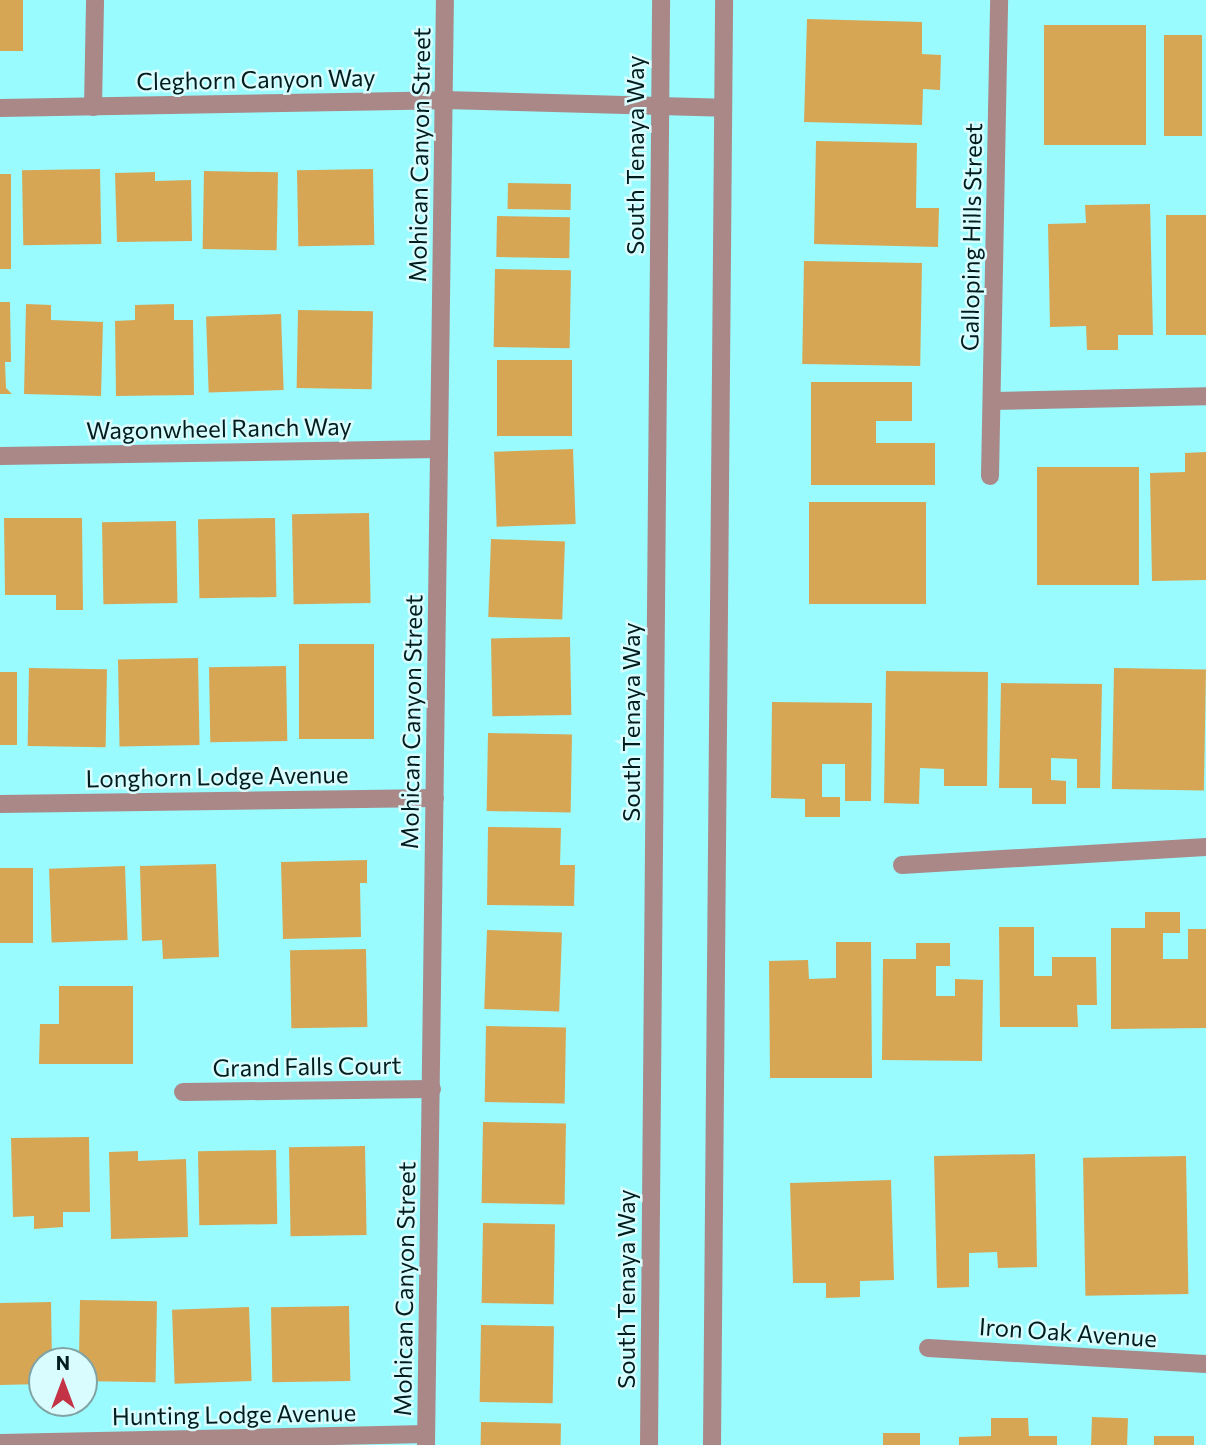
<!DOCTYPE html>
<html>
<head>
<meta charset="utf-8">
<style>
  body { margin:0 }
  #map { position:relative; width:1206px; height:1445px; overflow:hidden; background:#99fbfe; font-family:Commissioner,sans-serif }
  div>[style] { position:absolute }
  .building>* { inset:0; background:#d7a654; transform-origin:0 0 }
  .minor>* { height:18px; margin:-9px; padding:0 9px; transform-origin:9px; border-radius:9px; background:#a88 }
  span { translate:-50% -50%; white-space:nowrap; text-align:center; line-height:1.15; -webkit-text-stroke:5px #d9fdfe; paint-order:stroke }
  .street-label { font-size:24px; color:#001c1e }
  .north { position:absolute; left:28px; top:1347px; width:70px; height:70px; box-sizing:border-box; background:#d9fdfe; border:2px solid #82a3a4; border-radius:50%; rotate:0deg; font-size:19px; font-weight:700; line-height:28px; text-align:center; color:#001c1e }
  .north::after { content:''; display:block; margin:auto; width:24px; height:32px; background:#c33245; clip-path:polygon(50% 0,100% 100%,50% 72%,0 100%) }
</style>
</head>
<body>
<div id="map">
  <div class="building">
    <div style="left:0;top:0;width:23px;height:51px"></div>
    <div style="clip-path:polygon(807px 19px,922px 22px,922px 54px,941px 55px,940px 90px,923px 89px,922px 125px,804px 122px)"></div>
    <div style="left:1044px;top:25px;width:102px;height:120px"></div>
    <div style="left:1164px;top:35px;width:38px;height:101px"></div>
    <div style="clip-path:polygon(816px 141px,917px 143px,916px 208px,939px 208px,938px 247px,814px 244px)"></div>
    <div style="left:100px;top:169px;width:75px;height:78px;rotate:89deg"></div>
    <div style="left:373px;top:169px;width:76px;height:76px;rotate:89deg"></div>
    <div style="left:204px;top:171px;width:74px;height:78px;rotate:1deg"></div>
    <div style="clip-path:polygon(155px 172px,155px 181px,191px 180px,192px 241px,117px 242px,115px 173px)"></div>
    <div style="left:0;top:174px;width:11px;height:95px"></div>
    <div style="left:508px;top:183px;width:63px;height:26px;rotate:1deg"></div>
    <div style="clip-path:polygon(1150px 204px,1153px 335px,1118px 335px,1118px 350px,1087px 350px,1086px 326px,1050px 327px,1048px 224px,1086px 223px,1085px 205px)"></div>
    <div style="left:1166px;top:215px;width:40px;height:120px"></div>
    <div style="left:497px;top:216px;width:73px;height:41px;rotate:1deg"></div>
    <div style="left:804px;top:261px;width:118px;height:103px;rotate:1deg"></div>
    <div style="left:495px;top:269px;width:76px;height:78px;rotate:1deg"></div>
    <div style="clip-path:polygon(0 302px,10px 302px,11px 362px,5px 362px,6px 388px,12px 394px,0 394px)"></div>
    <div style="clip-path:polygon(26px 304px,51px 305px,51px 320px,103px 322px,101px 396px,24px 394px)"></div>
    <div style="clip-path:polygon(174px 304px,174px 320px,193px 320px,194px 395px,116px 396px,115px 321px,135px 320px,135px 305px)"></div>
    <div style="left:298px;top:310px;width:75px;height:78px;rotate:1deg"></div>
    <div style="left:281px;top:314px;width:76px;height:75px;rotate:88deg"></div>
    <div style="left:497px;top:360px;width:75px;height:76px"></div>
    <div style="clip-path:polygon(811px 382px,912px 382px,912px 421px,876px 421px,876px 443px,935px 443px,935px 485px,811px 485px)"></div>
    <div style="left:573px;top:449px;width:75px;height:79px;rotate:88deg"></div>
    <div style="clip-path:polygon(1206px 452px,1206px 580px,1152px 581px,1150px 473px,1185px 472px,1185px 453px)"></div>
    <div style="left:1139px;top:467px;width:118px;height:102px;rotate:90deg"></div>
    <div style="left:926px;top:502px;width:102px;height:117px;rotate:90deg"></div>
    <div style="left:369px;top:513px;width:90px;height:77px;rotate:89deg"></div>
    <div style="clip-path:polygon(4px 518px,82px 518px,83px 610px,56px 610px,56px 595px,5px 595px)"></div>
    <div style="left:275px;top:518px;width:79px;height:77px;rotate:89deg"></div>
    <div style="left:176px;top:521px;width:82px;height:74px;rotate:89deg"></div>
    <div style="left:491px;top:539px;width:74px;height:78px;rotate:2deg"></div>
    <div style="left:570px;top:637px;width:78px;height:79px;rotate:89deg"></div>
    <div style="left:299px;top:644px;width:75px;height:95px"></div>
    <div style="left:198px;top:658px;width:87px;height:80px;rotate:89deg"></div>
    <div style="left:286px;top:666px;width:75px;height:77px;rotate:89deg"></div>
    <div style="left:29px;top:668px;width:78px;height:78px;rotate:1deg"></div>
    <div style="left:1114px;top:668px;width:92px;height:121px;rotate:1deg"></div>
    <div style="clip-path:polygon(886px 671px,988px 672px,987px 786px,944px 786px,944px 769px,920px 768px,919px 804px,884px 803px)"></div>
    <div style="left:0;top:672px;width:17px;height:73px"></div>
    <div style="clip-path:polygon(1001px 683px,1102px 684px,1100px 788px,1077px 788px,1077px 759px,1051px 758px,1051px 780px,1066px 781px,1066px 804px,1032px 804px,1032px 788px,999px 788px)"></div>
    <div style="clip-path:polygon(772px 702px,872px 703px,871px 801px,845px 801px,845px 764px,822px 764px,822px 797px,840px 797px,840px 817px,805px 817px,805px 799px,771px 798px)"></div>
    <div style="left:488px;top:733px;width:84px;height:78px;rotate:1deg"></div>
    <div style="clip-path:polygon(488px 827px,561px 828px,560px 865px,575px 865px,574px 906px,487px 905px)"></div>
    <div style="clip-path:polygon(367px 860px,367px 883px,360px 883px,361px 937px,283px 939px,281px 862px)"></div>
    <div style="clip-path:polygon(216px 864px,219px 957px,163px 959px,162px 940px,142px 941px,140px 866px)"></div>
    <div style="left:125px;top:866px;width:74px;height:76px;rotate:88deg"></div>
    <div style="left:0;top:868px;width:33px;height:75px"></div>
    <div style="clip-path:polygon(1145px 912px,1180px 912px,1180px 933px,1163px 933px,1163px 959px,1188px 959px,1188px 929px,1206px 929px,1206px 1028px,1111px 1029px,1111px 928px,1145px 928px)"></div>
    <div style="clip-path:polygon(999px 927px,1034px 927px,1034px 976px,1052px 976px,1052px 957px,1096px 957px,1097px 1005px,1077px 1005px,1078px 1027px,1000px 1027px)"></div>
    <div style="left:487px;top:930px;width:75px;height:79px;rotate:2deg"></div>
    <div style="clip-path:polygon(836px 942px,871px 942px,872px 1078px,770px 1078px,769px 961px,808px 960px,809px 979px,836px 978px)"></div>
    <div style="clip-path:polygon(916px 943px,950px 943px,950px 966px,936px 966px,936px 996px,955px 996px,955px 979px,983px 980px,982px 1061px,882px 1060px,883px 959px,916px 959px)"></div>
    <div style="left:366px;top:949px;width:78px;height:76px;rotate:89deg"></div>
    <div style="clip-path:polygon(59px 986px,133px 986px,133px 1064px,39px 1064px,40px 1024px,59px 1024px)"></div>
    <div style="left:486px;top:1026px;width:80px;height:76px;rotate:1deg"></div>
    <div style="left:483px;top:1122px;width:83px;height:81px;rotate:1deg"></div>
    <div style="clip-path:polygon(89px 1137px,90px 1212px,63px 1212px,63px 1227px,34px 1229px,34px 1216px,13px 1217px,11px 1138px)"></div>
    <div style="left:365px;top:1146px;width:89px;height:76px;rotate:89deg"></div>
    <div style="left:276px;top:1150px;width:74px;height:78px;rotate:89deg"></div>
    <div style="clip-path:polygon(138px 1151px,138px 1161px,186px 1159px,188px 1237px,111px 1239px,109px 1152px)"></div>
    <div style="clip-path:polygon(1035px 1154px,1037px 1267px,998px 1268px,997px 1252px,969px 1253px,969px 1287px,937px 1288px,934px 1156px)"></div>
    <div style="left:1186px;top:1156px;width:138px;height:103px;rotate:89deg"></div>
    <div style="clip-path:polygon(891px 1180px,894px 1280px,860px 1281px,860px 1297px,826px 1298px,826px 1283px,793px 1283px,790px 1183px)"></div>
    <div style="left:483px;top:1223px;width:72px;height:80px;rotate:1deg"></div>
    <div style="left:80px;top:1300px;width:77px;height:81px;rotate:1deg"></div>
    <div style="clip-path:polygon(51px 1302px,52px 1361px,42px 1361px,42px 1384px,0 1385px,0 1303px)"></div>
    <div style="left:349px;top:1306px;width:75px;height:78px;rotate:89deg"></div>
    <div style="left:249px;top:1307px;width:74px;height:77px;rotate:88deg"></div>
    <div style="left:481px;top:1325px;width:73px;height:77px;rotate:1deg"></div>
    <div style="left:1092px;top:1417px;width:36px;height:28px;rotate:2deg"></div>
    <div style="clip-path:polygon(991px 1418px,1028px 1418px,1029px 1436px,1057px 1436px,1057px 1445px,959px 1445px,959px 1437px,991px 1436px)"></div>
    <div style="left:481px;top:1422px;width:80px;height:23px;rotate:1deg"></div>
    <div style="left:883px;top:1433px;width:37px;height:12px"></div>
    <div style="left:1154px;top:1436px;width:40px;height:9px"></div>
  </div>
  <div class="minor">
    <div style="left:93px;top:107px;width:107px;rotate:-88.9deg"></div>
    <div style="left:0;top:108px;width:444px;rotate:-1deg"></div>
    <div style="left:444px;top:100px;width:279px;rotate:1.6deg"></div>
    <div style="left:992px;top:401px;width:214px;rotate:-1.3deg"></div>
    <div style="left:0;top:456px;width:439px;rotate:-0.9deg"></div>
    <div style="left:990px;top:476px;width:476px;rotate:-88.9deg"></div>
    <div style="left:0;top:804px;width:435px;rotate:-0.8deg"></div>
    <div style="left:902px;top:865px;width:305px;rotate:-3.4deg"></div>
    <div style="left:183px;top:1092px;width:249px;rotate:-0.7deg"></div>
    <div style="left:928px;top:1348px;width:278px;rotate:3.3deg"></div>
    <div style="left:0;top:1443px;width:426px;rotate:-1.2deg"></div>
    <div style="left:426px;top:1445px;width:1445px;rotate:-89.25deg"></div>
    <div style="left:649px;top:1445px;width:1445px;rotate:-89.52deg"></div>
    <div style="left:712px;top:1445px;width:1445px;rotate:-89.52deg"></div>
  </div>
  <div class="street-label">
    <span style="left:256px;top:79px;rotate:-1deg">Cleghorn Canyon Way</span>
    <span style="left:419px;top:155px;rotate:-89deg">Mohican Canyon Street</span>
    <span style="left:635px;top:155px;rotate:-90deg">South Tenaya Way</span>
    <span style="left:971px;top:237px;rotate:-89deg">Galloping Hills Street</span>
    <span style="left:219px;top:428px;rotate:-1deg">Wagonwheel Ranch Way</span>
    <span style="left:411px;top:722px;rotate:-89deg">Mohican Canyon Street</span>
    <span style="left:631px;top:722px;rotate:-90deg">South Tenaya Way</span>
    <span style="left:217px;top:776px;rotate:-1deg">Longhorn Lodge Avenue</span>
    <span style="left:307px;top:1066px;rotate:-1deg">Grand Falls Court</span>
    <span style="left:404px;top:1289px;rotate:-89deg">Mohican Canyon Street</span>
    <span style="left:626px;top:1289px;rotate:-90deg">South Tenaya Way</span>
    <span style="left:1068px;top:1332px;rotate:4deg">Iron Oak Avenue</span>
    <span style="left:234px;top:1414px;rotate:-1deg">Hunting Lodge Avenue</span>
  </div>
  <div class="north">N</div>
</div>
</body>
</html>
